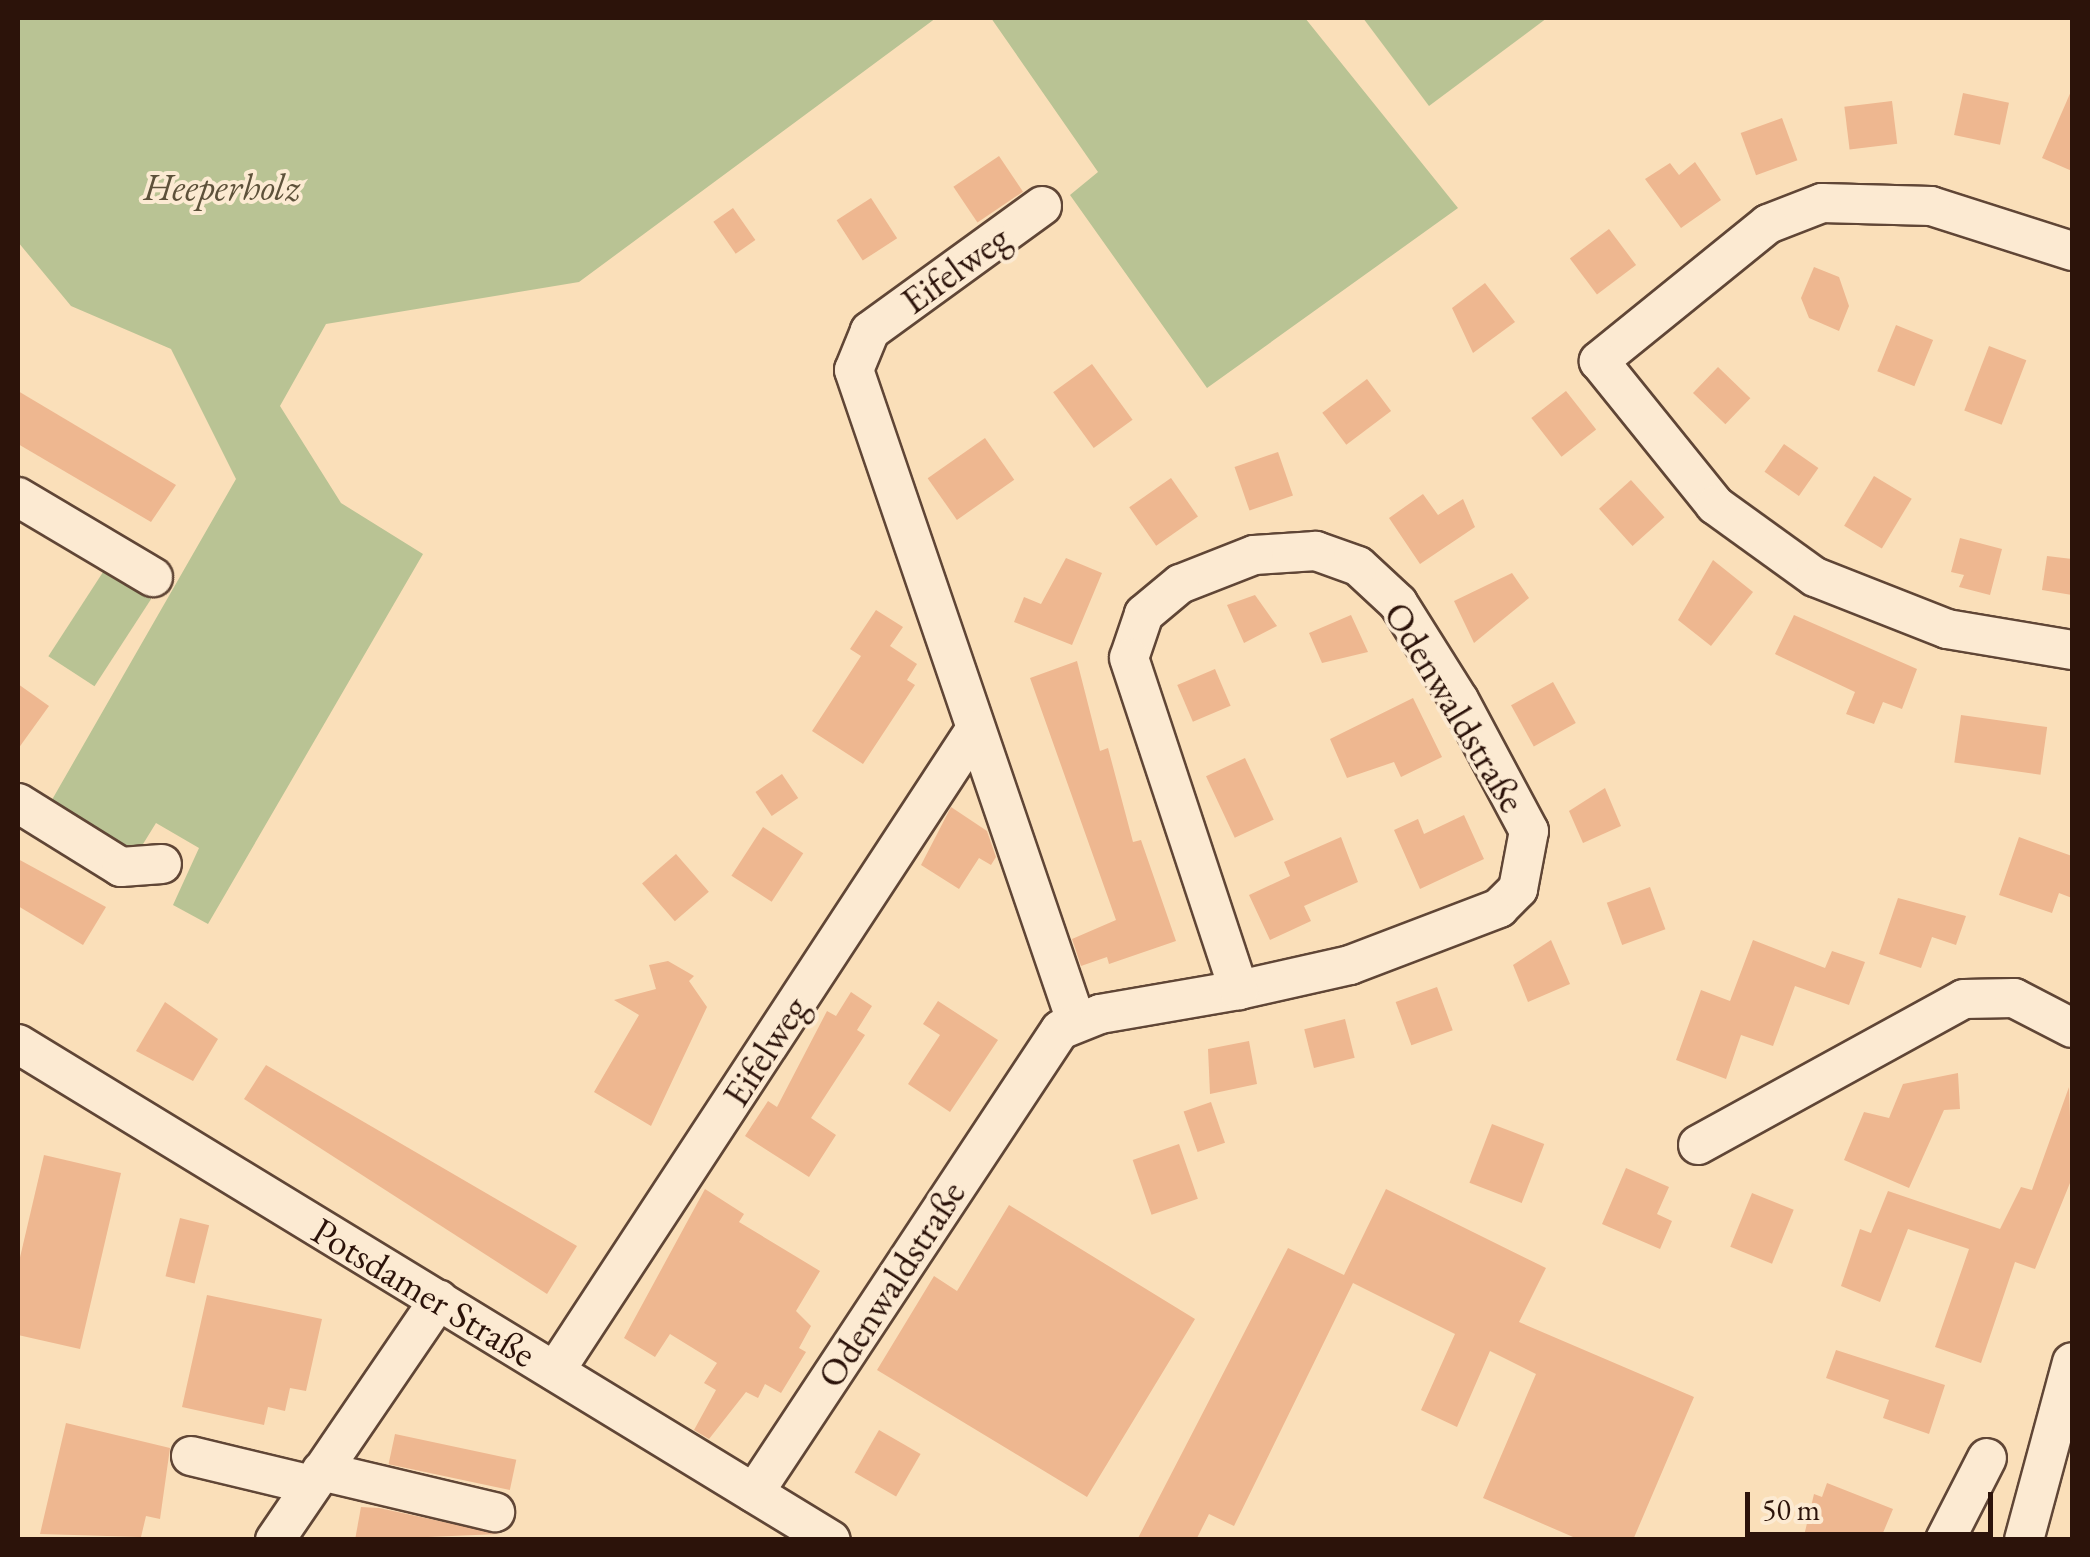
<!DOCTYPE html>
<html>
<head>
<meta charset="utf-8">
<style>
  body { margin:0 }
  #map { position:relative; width:2090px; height:1557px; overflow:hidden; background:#fadfb9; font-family:"EB Garamond",serif }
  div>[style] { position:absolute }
  .green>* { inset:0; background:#b9c394; transform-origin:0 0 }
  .building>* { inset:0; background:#eeb790; transform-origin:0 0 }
  .roads { filter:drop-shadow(2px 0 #604636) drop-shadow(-2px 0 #604636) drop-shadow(0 2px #604636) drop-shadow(0 -2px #604636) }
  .minor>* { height:38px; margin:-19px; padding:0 19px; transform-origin:19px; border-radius:19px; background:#fcead2 }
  span { translate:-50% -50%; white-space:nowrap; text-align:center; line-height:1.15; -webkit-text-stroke:8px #fcead2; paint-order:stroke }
  .park-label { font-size:38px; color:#5d513a; font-style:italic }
  .street-label { font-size:38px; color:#2c130a }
  .frame { position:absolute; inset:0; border:20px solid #2c130a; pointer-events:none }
  .scale { position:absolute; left:1745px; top:1492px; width:248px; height:45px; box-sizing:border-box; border:5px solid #2c130a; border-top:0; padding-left:12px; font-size:30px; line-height:35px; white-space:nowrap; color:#2c130a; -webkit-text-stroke:8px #fcead2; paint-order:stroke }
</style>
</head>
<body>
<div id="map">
  <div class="green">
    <div style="clip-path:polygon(18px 18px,936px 18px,579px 282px,326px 324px,280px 406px,341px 503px,423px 554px,208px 924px,173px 905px,199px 848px,156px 823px,135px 857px,49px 805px,236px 479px,171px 349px,71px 306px,18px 242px)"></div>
    <div style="clip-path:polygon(991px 18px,1305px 18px,1458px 208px,1207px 388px,1070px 195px,1098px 172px)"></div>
    <div style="clip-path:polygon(1363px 18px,1547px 18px,1429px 106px)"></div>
    <div style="left:105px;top:569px;width:55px;height:104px;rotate:33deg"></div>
  </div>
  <div class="building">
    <div style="clip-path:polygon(2072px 89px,2072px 171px,2042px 158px)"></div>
    <div style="left:1963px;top:93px;width:47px;height:43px;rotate:12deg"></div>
    <div style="left:1892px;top:101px;width:43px;height:48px;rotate:83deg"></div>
    <div style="left:1782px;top:118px;width:45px;height:44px;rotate:70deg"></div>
    <div style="left:999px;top:156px;width:43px;height:55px;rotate:56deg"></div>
    <div style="clip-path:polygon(1695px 162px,1721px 200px,1681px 228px,1645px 179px,1670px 163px,1679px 175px)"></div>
    <div style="left:871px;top:198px;width:48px;height:41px;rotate:57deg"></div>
    <div style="left:733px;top:208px;width:39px;height:24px;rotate:55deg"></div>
    <div style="left:1609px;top:229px;width:45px;height:49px;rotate:53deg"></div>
    <div style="clip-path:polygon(1814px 267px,1839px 277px,1849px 306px,1839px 331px,1809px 318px,1801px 298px)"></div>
    <div style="clip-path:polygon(1485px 283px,1515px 322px,1473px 353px,1452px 308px)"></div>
    <div style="left:1896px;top:325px;width:40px;height:50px;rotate:22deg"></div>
    <div style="left:1989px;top:346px;width:40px;height:69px;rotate:21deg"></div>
    <div style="left:1092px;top:364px;width:69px;height:48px;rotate:54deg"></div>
    <div style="left:1718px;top:367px;width:45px;height:36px;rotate:44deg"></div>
    <div style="left:1367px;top:379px;width:40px;height:56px;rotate:53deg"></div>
    <div style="clip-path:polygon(18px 391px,176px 485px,151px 522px,18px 444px)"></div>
    <div style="left:1566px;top:391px;width:49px;height:44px;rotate:52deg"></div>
    <div style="left:985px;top:438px;width:51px;height:70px;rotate:55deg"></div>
    <div style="left:1784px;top:444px;width:42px;height:34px;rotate:35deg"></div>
    <div style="left:1278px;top:452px;width:46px;height:46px;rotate:71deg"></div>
    <div style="left:1874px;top:476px;width:44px;height:58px;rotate:31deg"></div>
    <div style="left:1171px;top:478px;width:47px;height:51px;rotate:55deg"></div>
    <div style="left:1631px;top:480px;width:50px;height:43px;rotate:48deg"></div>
    <div style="clip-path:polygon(1423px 494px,1438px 515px,1463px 499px,1475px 527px,1420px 564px,1389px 518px)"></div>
    <div style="clip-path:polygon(1960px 538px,2002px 549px,1990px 595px,1959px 587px,1964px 575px,1951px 572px)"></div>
    <div style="clip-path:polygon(2047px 556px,2072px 559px,2072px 595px,2042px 590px)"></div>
    <div style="clip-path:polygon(1066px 558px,1102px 573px,1072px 645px,1014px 622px,1024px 597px,1041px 604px)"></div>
    <div style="clip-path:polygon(1713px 560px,1753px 592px,1711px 646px,1678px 620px)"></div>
    <div style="clip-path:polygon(1512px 573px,1529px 598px,1474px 643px,1454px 601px)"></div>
    <div style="clip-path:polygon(1255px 595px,1277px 626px,1244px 643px,1227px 605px)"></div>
    <div style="clip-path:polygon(876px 610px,903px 627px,890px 646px,917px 664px,907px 680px,915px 685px,863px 764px,812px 731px,861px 656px,850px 649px)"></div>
    <div style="clip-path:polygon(1351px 615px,1368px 652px,1322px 663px,1309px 633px)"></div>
    <div style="clip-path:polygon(1794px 615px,1917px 669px,1902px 709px,1883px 702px,1874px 724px,1846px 714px,1855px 692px,1775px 654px)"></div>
    <div style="clip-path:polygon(1077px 661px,1100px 751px,1108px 748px,1133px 842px,1141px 840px,1176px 941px,1109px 964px,1107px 957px,1081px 966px,1072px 939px,1116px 920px,1030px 678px)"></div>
    <div style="left:1215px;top:669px;width:40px;height:41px;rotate:67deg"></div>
    <div style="left:1553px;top:682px;width:47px;height:48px;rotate:61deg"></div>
    <div style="clip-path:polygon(18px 684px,49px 706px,18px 749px)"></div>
    <div style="clip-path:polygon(1413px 698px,1442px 757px,1401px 777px,1394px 762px,1347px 778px,1330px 739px)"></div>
    <div style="left:1961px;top:715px;width:87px;height:48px;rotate:8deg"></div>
    <div style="left:1245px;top:758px;width:68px;height:43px;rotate:65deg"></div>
    <div style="left:782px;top:774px;width:29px;height:32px;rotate:56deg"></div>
    <div style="clip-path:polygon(1605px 788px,1621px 826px,1583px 843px,1569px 811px)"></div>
    <div style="clip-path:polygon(951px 807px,987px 831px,996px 857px,991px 865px,979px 858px,959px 889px,921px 865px)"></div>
    <div style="clip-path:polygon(1464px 815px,1484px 859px,1420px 889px,1394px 830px,1418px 819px,1424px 834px)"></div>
    <div style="left:763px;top:827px;width:48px;height:58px;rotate:33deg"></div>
    <div style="clip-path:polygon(1341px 837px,1358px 882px,1304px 906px,1311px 921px,1270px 940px,1249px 895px,1290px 876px,1284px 862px)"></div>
    <div style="clip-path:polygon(2019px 837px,2072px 856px,2072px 898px,2059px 893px,2052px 913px,1999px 895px)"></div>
    <div style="left:676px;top:854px;width:50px;height:45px;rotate:49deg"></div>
    <div style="clip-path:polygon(18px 859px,106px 907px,83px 945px,18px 906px)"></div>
    <div style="left:1650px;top:887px;width:45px;height:46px;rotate:70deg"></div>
    <div style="clip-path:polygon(1898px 898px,1966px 916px,1956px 945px,1932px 937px,1921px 968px,1879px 954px)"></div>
    <div style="clip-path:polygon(1551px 940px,1570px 984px,1528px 1002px,1513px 965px)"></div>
    <div style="clip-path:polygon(1753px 940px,1825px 968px,1832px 951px,1865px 962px,1849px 1005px,1795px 986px,1773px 1046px,1741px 1035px,1726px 1079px,1676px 1060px,1701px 990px,1730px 1001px)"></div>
    <div style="clip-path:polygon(668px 961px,694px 976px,689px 981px,707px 1007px,651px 1126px,594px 1092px,639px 1015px,614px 1000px,656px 989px,649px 965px)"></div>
    <div style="left:1437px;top:987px;width:46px;height:44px;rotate:70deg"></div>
    <div style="clip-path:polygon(851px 992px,872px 1006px,857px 1030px,865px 1035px,811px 1118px,836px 1135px,809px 1177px,745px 1136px,768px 1101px,777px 1107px,827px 1011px,836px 1016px)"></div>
    <div style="clip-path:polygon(938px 1001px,998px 1040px,950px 1112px,908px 1084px,940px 1035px,923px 1024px)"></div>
    <div style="clip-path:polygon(165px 1002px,218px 1039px,193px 1081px,136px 1051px)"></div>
    <div style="left:1345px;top:1019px;width:40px;height:42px;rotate:76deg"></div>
    <div style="clip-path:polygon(1249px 1041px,1257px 1084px,1210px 1094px,1208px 1049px)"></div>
    <div style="clip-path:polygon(266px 1065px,577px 1246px,547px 1294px,244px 1099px)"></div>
    <div style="clip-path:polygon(1958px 1073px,1960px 1109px,1944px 1110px,1909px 1188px,1844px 1160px,1864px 1112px,1889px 1118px,1903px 1084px)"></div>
    <div style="clip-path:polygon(2069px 1087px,2072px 1178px,2035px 1269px,2015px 1262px,1981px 1363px,1935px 1347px,1969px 1249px,1908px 1229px,1880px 1302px,1841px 1286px,1860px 1229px,1871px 1233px,1888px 1191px,2000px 1229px,2021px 1187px,2032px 1190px)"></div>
    <div style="left:1211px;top:1102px;width:43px;height:29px;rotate:71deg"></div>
    <div style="left:1492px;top:1124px;width:56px;height:63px;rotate:21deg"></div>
    <div style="left:1179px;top:1144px;width:58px;height:49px;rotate:71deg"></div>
    <div style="clip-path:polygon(44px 1155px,121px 1173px,80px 1349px,18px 1335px,18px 1266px)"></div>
    <div style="clip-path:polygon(1626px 1168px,1669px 1187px,1657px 1214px,1672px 1221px,1660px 1249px,1602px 1224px)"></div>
    <div style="clip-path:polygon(705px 1189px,744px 1214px,739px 1222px,820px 1271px,796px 1311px,811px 1326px,799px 1348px,806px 1352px,781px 1393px,765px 1384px,758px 1398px,746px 1392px,709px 1439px,694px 1430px,716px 1390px,704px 1383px,717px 1363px,670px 1334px,655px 1357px,624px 1338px)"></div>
    <div style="clip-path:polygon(1386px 1189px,1546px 1268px,1519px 1322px,1694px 1397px,1633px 1540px,1580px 1540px,1483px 1498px,1536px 1374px,1490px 1351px,1457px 1427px,1421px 1410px,1455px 1334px,1353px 1283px,1234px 1526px,1209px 1514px,1196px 1540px,1137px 1540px,1288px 1248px,1344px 1275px)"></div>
    <div style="left:1752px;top:1193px;width:45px;height:58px;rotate:22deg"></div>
    <div style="clip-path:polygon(1009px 1205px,1195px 1319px,1087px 1497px,877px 1370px,934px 1276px,957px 1291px)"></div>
    <div style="left:180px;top:1218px;width:30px;height:60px;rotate:14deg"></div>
    <div style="clip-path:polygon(207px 1295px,322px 1319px,306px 1391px,290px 1388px,285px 1411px,268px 1407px,264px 1425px,182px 1407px)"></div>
    <div style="clip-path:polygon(1836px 1350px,1945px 1385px,1929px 1434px,1883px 1418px,1889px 1400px,1826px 1378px)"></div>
    <div style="clip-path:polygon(66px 1423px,170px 1448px,160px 1519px,146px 1516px,141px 1537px,40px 1534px)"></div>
    <div style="left:879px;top:1430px;width:48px;height:49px;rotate:30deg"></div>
    <div style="left:395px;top:1434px;width:124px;height:31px;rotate:12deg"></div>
    <div style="clip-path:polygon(1827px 1483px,1893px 1509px,1880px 1540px,1803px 1540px,1814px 1494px,1822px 1497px)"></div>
    <div style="clip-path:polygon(361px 1507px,379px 1508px,500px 1534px,355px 1540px)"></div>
  </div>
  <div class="roads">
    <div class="minor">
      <div style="left:1042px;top:206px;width:213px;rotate:144deg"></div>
      <div style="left:870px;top:331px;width:42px;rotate:112.3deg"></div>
      <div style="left:854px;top:370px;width:688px;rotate:71.17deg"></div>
      <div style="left:2072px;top:251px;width:148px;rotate:-162.3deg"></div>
      <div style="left:1931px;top:206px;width:109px;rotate:-178.4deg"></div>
      <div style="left:1822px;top:203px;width:58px;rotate:158.7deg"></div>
      <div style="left:1768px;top:224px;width:218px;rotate:141deg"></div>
      <div style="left:1599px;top:361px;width:185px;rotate:51.1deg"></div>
      <div style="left:1715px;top:505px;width:123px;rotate:35.8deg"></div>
      <div style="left:1815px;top:577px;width:142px;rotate:21.5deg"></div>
      <div style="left:1947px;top:629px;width:127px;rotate:9.5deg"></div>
      <div style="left:18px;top:497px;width:157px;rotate:30.7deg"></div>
      <div style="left:18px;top:803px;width:121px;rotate:31.9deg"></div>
      <div style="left:121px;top:867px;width:41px;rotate:-4.2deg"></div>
      <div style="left:18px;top:1044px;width:952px;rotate:31.39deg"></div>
      <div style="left:1698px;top:1145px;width:303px;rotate:-28.8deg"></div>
      <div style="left:1964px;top:999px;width:50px;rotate:-1.1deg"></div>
      <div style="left:2014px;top:998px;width:65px;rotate:27.3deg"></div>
      <div style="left:555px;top:1371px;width:766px;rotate:-56.77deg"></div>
      <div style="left:191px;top:1456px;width:124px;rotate:13.5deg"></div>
      <div style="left:321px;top:1471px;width:179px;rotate:13.3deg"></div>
      <div style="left:754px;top:1493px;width:555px;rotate:-56.54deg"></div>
      <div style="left:1060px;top:1030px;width:43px;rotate:-21.8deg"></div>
      <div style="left:1100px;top:1014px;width:141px;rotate:-9.8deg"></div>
      <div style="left:1239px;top:990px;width:114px;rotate:-12.7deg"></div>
      <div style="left:1350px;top:965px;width:160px;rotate:-20.9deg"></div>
      <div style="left:1499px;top:908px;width:27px;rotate:-45deg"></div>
      <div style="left:1518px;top:889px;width:59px;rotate:-79.3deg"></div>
      <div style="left:1529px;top:831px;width:149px;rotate:-118.1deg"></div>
      <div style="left:1459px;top:700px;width:115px;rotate:-122.2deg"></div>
      <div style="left:1398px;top:603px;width:54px;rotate:-137.2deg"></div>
      <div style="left:1358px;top:566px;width:45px;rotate:-160.3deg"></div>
      <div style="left:1316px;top:551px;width:62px;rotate:176.3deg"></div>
      <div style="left:1254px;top:555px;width:79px;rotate:158.6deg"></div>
      <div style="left:1180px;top:584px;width:47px;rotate:140.2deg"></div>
      <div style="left:1144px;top:614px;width:46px;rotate:108.8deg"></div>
      <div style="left:1129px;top:658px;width:350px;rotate:71.7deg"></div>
      <div style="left:275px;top:1540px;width:291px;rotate:-55.7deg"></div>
      <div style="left:1945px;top:1540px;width:92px;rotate:-62.9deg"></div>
      <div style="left:2024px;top:1540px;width:184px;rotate:-74.9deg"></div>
    </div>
  </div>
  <div class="park-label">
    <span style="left:222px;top:187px">Heeperholz</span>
  </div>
  <div class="street-label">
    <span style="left:955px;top:269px;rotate:-36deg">Eifelweg</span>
    <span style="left:1455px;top:707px;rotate:59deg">Odenwaldstraße</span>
    <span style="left:765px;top:1051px;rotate:-57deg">Eifelweg</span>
    <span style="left:891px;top:1284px;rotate:-57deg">Odenwaldstraße</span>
    <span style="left:424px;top:1292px;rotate:31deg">Potsdamer Straße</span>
  </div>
  <div class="frame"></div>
  <div class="scale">50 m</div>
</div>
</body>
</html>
